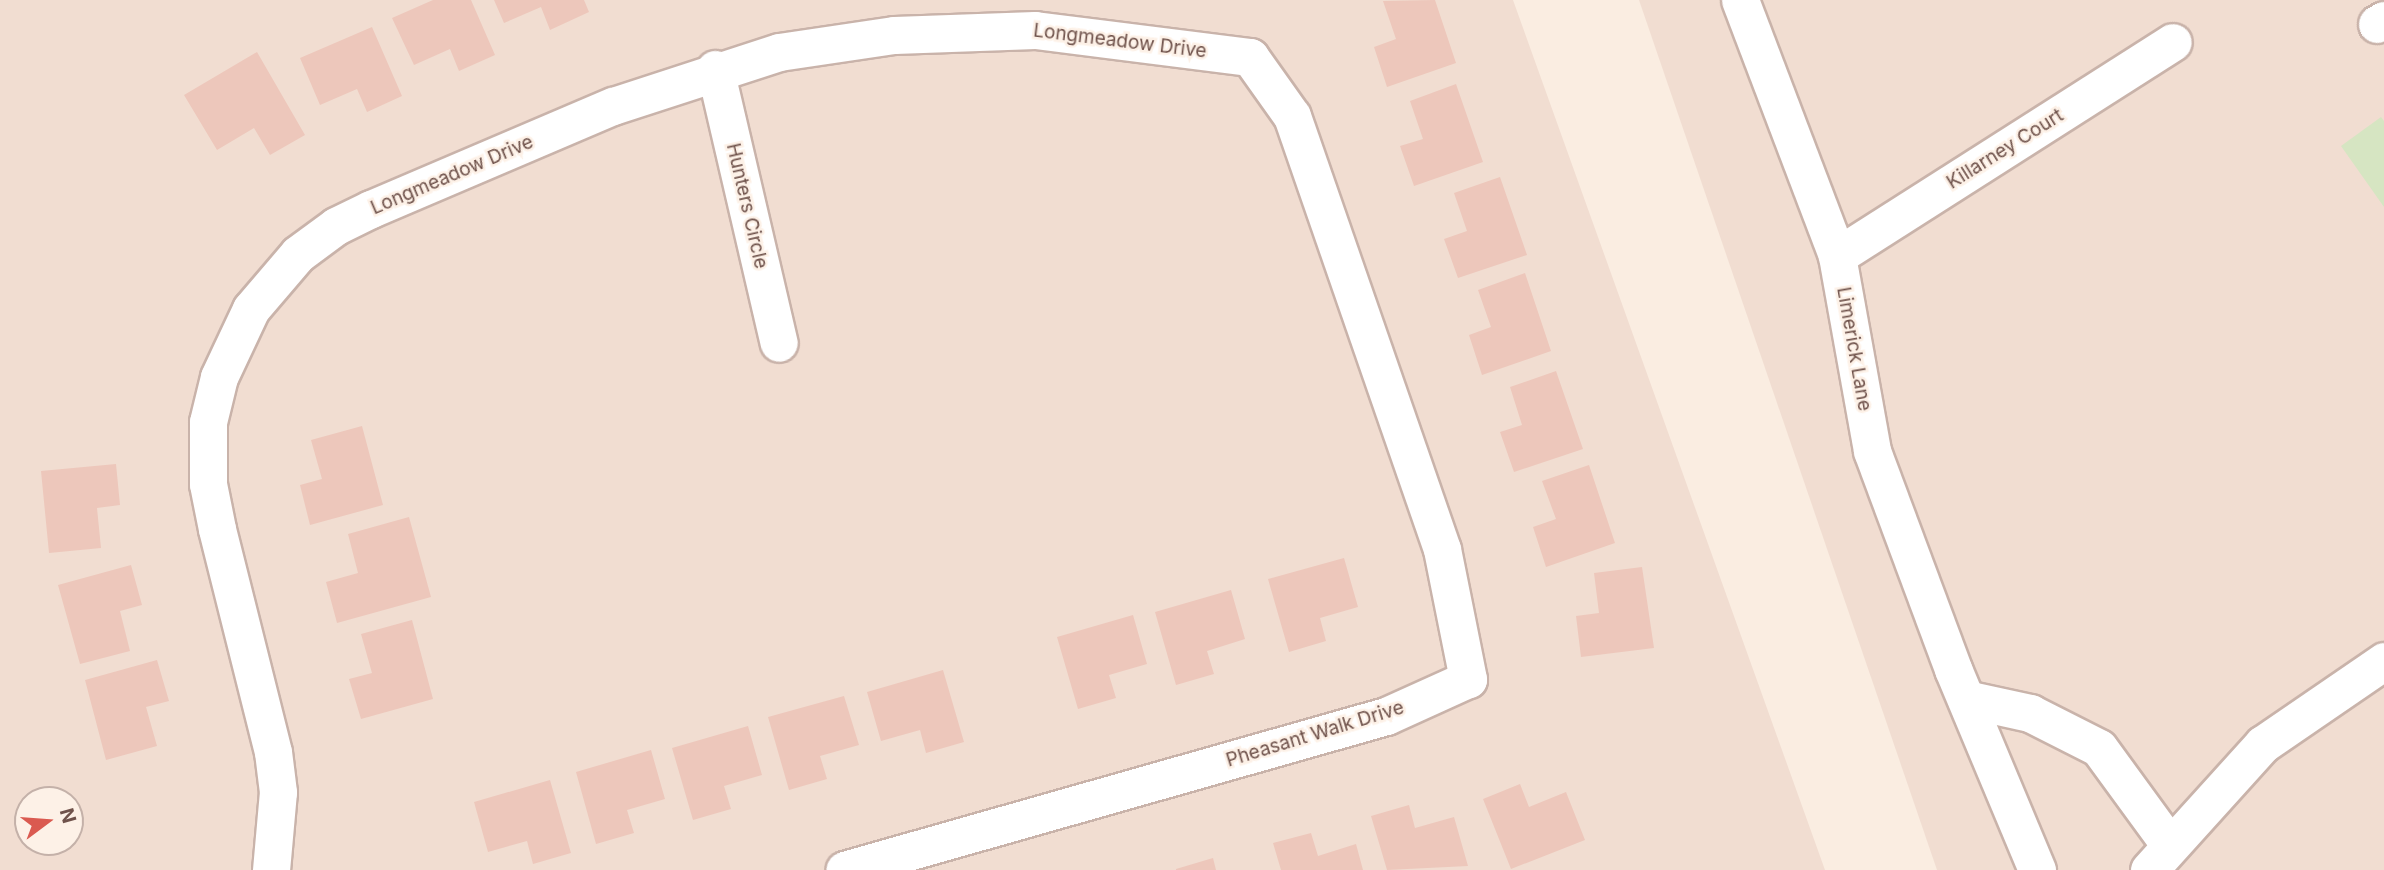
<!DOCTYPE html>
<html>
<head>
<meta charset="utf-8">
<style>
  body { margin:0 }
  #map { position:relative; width:2384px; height:870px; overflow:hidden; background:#faede1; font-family:Inter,sans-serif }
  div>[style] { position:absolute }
  .residential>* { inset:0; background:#f1ddd1 }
  .green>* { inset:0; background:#d6e5c2 }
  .building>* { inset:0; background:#edc7bb }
  .roads { filter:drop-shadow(2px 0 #c9b3aa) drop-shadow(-2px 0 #c9b3aa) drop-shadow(0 2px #c9b3aa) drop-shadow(0 -2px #c9b3aa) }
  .minor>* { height:37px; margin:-18.5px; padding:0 18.5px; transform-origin:18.5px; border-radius:18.5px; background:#fff }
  span { translate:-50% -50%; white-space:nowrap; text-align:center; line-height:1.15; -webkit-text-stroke:5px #fdf1e7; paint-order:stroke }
  .street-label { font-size:19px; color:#6f524b }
  .north { position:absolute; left:14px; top:786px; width:70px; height:70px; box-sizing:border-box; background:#fdf1e7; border:2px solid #c4b1a9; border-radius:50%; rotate:74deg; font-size:19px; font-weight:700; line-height:28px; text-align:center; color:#6f524b }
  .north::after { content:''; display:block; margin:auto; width:24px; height:32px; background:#da5a50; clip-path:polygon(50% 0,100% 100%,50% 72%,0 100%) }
</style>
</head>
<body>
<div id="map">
  <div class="residential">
    <div style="clip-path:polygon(evenodd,0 0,1513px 0,1825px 870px,0 870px,0 0,28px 800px,70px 800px,70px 842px,28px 842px,28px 800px)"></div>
    <div style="clip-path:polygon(1639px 0,2384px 0,2384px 870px,1937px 870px)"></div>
  </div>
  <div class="green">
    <div style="clip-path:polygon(2381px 117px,2384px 121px,2384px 207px,2341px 146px)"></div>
  </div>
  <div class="building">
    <div style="clip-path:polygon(433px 0,471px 0,495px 55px,459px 71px,450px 49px,414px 65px,392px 18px)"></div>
    <div style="clip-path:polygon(494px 0,584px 0,589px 12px,550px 30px,541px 7px,504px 23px)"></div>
    <div style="clip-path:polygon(1435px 0,1456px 63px,1387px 87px,1374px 47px,1396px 39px,1383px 1px)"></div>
    <div style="clip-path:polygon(372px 27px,402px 96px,367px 112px,357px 89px,320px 105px,300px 58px)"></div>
    <div style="clip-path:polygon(257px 52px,305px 135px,270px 155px,254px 128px,217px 150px,184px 95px)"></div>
    <div style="clip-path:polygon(1456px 84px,1483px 162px,1414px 186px,1400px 146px,1423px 139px,1410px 101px)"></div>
    <div style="clip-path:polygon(1500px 177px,1527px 255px,1458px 278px,1444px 239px,1467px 231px,1454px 193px)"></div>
    <div style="clip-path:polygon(1525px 273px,1551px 351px,1482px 375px,1469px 335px,1491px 327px,1478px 290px)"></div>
    <div style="clip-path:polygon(1556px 371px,1583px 449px,1514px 472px,1500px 432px,1522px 425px,1510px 387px)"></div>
    <div style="clip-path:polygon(362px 426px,383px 505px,310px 525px,300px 485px,322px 479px,311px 440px)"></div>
    <div style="clip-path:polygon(116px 464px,120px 505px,97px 508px,101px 548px,49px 553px,41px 471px)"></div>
    <div style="clip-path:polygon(1589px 465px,1615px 543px,1546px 567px,1533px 527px,1556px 519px,1542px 481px)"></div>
    <div style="clip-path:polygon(409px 517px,431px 597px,337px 623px,326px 582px,358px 573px,348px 534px)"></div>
    <div style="clip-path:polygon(1344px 558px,1358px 607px,1320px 618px,1326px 641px,1289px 652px,1268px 579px)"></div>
    <div style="clip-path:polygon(131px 565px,142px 605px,120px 611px,130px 651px,80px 664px,58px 585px)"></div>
    <div style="clip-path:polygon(1642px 567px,1654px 648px,1581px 657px,1576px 616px,1599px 613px,1594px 573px)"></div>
    <div style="clip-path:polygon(1231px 590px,1245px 639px,1207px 651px,1214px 674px,1176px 685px,1155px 612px)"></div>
    <div style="clip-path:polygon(1133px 615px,1147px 664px,1109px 675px,1116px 698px,1078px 709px,1057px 637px)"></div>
    <div style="clip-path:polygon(412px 620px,433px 699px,361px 719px,349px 679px,372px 673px,361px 634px)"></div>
    <div style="clip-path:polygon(157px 660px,169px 701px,146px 707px,157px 746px,106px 760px,85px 680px)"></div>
    <div style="clip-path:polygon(943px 670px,964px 742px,926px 753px,920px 730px,881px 741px,867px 692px)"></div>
    <div style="clip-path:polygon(844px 696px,859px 745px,820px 756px,827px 779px,789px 790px,768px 717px)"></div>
    <div style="clip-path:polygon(748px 726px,762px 775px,724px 786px,731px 809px,693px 820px,672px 748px)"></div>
    <div style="clip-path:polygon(651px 750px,665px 799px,627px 810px,634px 833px,596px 844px,576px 772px)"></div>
    <div style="clip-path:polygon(550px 780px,571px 853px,533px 864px,527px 841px,488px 852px,474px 802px)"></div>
    <div style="clip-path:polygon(1520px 784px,1529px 807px,1566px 792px,1585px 840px,1511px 869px,1483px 799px)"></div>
    <div style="clip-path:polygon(1409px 805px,1415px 828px,1454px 817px,1468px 866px,1387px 870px,1371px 816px)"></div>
    <div style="clip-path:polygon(1311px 833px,1318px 856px,1356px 844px,1363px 870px,1281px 870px,1273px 843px)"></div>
    <div style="clip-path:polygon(1213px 858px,1216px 870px,1176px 870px,1176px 869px)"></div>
  </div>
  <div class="roads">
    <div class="minor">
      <div style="left:1740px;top:0;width:274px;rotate:69.2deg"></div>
      <div style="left:1837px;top:256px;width:198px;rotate:79.8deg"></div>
      <div style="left:1872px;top:451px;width:233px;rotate:69.6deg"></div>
      <div style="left:1953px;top:669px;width:218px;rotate:67.3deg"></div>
      <div style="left:2377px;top:24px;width:8px;rotate:-30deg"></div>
      <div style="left:715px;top:69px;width:281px;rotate:76.9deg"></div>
      <div style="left:1837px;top:256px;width:398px;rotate:-32.5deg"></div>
      <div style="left:1966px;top:699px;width:66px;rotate:12.3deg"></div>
      <div style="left:2030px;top:713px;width:77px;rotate:26.9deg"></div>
      <div style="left:2099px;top:748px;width:119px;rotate:53.9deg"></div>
      <div style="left:271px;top:870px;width:78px;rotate:-84.9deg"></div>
      <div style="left:278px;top:792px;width:40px;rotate:-97.1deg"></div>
      <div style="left:273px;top:752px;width:230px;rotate:-104.1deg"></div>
      <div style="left:217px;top:529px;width:46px;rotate:-101.3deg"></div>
      <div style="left:208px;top:484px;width:62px;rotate:-90deg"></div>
      <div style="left:208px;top:422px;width:46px;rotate:-76.3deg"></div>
      <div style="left:219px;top:377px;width:75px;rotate:-64.8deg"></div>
      <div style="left:251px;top:309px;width:72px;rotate:-49.5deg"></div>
      <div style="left:298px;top:254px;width:47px;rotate:-36.4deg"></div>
      <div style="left:336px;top:226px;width:39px;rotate:-26deg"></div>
      <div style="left:371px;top:209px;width:263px;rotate:-23.1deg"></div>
      <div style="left:613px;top:106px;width:175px;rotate:-18deg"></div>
      <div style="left:779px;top:52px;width:116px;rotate:-8.4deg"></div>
      <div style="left:894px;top:35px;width:141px;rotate:-2deg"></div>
      <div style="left:1035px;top:30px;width:217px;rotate:7.2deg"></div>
      <div style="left:1250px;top:57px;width:72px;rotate:54.6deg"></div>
      <div style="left:1292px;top:116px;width:458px;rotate:70.9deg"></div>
      <div style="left:1442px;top:549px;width:133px;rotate:78.7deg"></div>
      <div style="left:1468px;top:679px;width:90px;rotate:155.7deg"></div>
      <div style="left:1386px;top:716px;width:563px;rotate:164.14deg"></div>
      <div style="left:2149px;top:870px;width:170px;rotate:-47.9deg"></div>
      <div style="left:2263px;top:744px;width:147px;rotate:-34.4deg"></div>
    </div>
  </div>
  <div class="street-label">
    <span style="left:1120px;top:41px;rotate:7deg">Longmeadow Drive</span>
    <span style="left:2005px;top:149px;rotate:-32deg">Killarney Court</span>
    <span style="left:452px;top:175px;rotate:-23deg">Longmeadow Drive</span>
    <span style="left:747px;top:206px;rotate:77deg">Hunters Circle</span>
    <span style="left:1854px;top:349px;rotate:80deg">Limerick Lane</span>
    <span style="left:1315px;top:734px;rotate:-17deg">Pheasant Walk Drive</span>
  </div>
  <div class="north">N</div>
</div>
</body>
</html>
